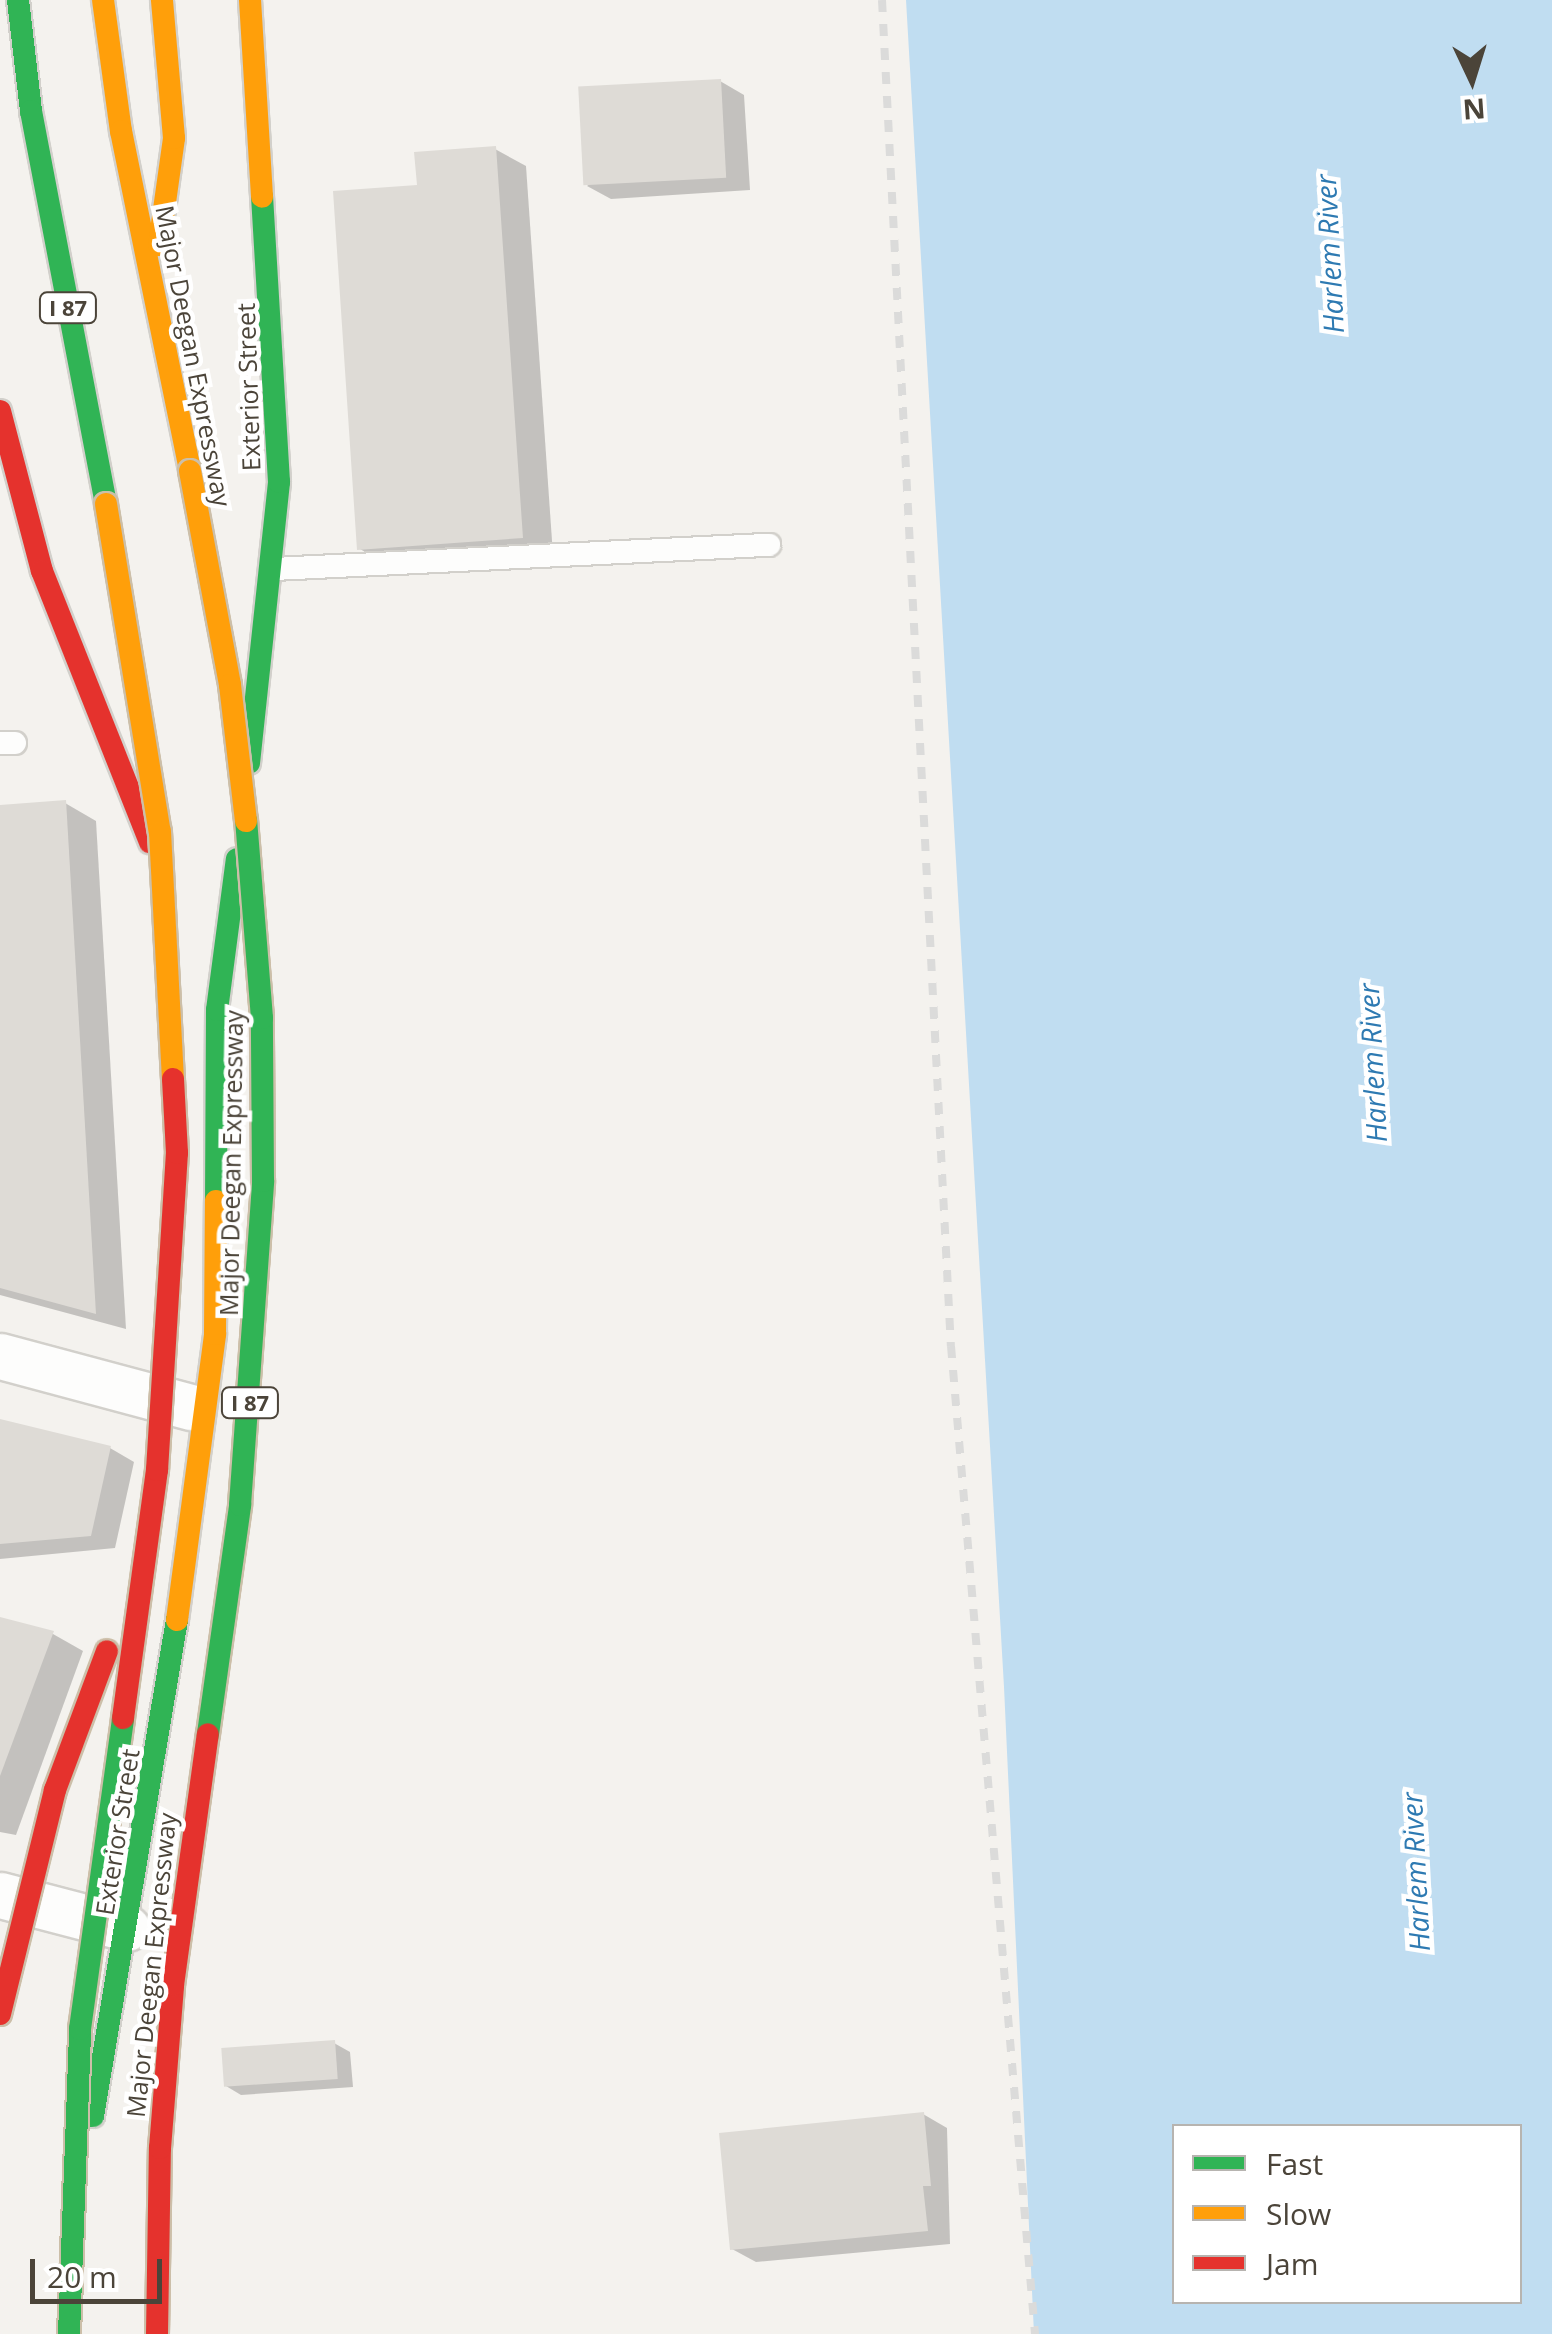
<!DOCTYPE html>
<html>
<head>
<meta charset="utf-8">
<style>
  body { margin:0 }
  #map { position:relative; width:1552px; height:2334px; overflow:hidden; background:#f4f2ee; font-family:"Open Sans",sans-serif }
  div>[style] { position:absolute }
  .water>* { inset:0; background:#c0ddf1 }
  .shadow>* { inset:0; background:#0003 }
  .building>* { inset:0; background:#dedbd6; transform-origin:0 0 }
  .roads { filter:drop-shadow(2px 0 #d2d0cb) drop-shadow(-2px 0 #d2d0cb) drop-shadow(0 2px #d2d0cb) drop-shadow(0 -2px #d2d0cb) }
  .lane>* { height:22px; margin:-11px; padding:0 11px; transform-origin:11px; border-radius:11px; background:#fdfdfc }
  .street>* { height:45px; margin:-22.5px; padding:0 22.5px; transform-origin:22.5px; border-radius:22.5px; background:#fdfdfc }
  .fast>* { height:22px; margin:-11px; padding:0 11px; transform-origin:11px; border-radius:11px; background:#30b455 }
  .slow>* { height:22px; margin:-11px; padding:0 11px; transform-origin:11px; border-radius:11px; background:#ff9f0a }
  .jam>* { height:22px; margin:-11px; padding:0 11px; transform-origin:11px; border-radius:11px; background:#e5322d }
  .rail>* { height:8px; margin-top:-4px; transform-origin:0; background:repeating-linear-gradient(90deg,#dbdbda 0 12px,transparent 0 24px) }
  .bridges { filter:drop-shadow(2px 0 #ccbfa9) drop-shadow(-2px 0 #ccbfa9) drop-shadow(0 2px #ccbfa9) drop-shadow(0 -2px #ccbfa9) }
  .fast-bridge>* { height:22px; margin:-11px; padding:0 11px; transform-origin:11px; border-radius:11px; background:#30b455 }
  .slow-bridge>* { height:22px; margin:-11px; padding:0 11px; transform-origin:11px; border-radius:11px; background:#ff9f0a }
  .jam-bridge>* { height:22px; margin:-11px; padding:0 11px; transform-origin:11px; border-radius:11px; background:#e5322d }
  span { translate:-50% -50%; white-space:nowrap; text-align:center; line-height:1.15; -webkit-text-stroke:9px #fff; paint-order:stroke }
  .shield-label span { padding:2px 8px; background:#fff; border:2px solid; border-radius:8px; -webkit-text-stroke-width:0 }
  .shield-label { font-size:22px; color:#4b4439; font-weight:700 }
  .street-label { font-size:25px; color:#4b4439 }
  .water-label { font-size:28px; color:#2e7ab2; font-style:italic }
  .legend { position:absolute; left:1172px; top:2124px; width:350px; height:180px; box-sizing:border-box; background:#fff; border:2px solid #b7b4b0; margin:0; padding:12px 18px; list-style:none; font-size:30px; color:#4b4439 }
  .legend li { display:flex; align-items:center; gap:20px; height:50px }
  .legend b { width:50px; border:2px solid #b7b4b0 }
  .north { position:absolute; left:1422px; top:30px; width:100px; height:100px; -webkit-text-stroke:8px #fff; paint-order:stroke; rotate:176deg; font-size:28px; font-weight:700; line-height:40px; text-align:center; color:#4b4439 }
  .north::after { content:''; display:block; margin:auto; width:35px; height:45px; background:#4b4439; clip-path:polygon(50% 0,100% 100%,50% 72%,0 100%) }
  .scale { position:absolute; left:30px; top:2259px; width:132px; height:45px; box-sizing:border-box; border:5px solid #4b4439; border-top:0; padding-left:12px; font-size:30px; line-height:35px; white-space:nowrap; color:#4b4439; -webkit-text-stroke:8px #fff; paint-order:stroke }
</style>
</head>
<body>
<div id="map">
  <div class="water">
    <div style="clip-path:polygon(evenodd,906px 0,1552px 0,1552px 2334px,1034px 2334px,1004px 1687px,906px 0,1174px 2126px,1520px 2126px,1520px 2302px,1174px 2302px,1174px 2126px)"></div>
  </div>
  <div class="shadow">
    <div style="clip-path:polygon(720px 81px,744px 95px,750px 190px,611px 199px,587px 186px)"></div>
    <div style="clip-path:polygon(495px 149px,526px 166px,553px 555px,390px 566px,360px 549px)"></div>
    <div style="clip-path:polygon(65px 803px,96px 821px,126px 1329px,0 1295px,0 808px)"></div>
    <div style="clip-path:polygon(0 1421px,110px 1448px,134px 1462px,115px 1548px,0 1559px)"></div>
    <div style="clip-path:polygon(0 1620px,53px 1634px,83px 1651px,16px 1835px,0 1832px)"></div>
    <div style="clip-path:polygon(334px 2043px,350px 2052px,353px 2087px,241px 2095px,226px 2086px)"></div>
    <div style="clip-path:polygon(923px 2114px,947px 2128px,950px 2244px,756px 2262px,732px 2249px)"></div>
  </div>
  <div class="building">
    <div style="left:721px;top:79px;width:99px;height:143px;rotate:87deg"></div>
    <div style="clip-path:polygon(496px 146px,523px 538px,357px 550px,333px 191px,417px 185px,414px 152px)"></div>
    <div style="clip-path:polygon(66px 800px,96px 1314px,0 1288px,0 805px)"></div>
    <div style="clip-path:polygon(0 1419px,111px 1446px,91px 1536px,0 1544px)"></div>
    <div style="clip-path:polygon(0 1617px,54px 1631px,0 1776px)"></div>
    <div style="left:335px;top:2040px;width:39px;height:114px;rotate:86deg"></div>
    <div style="clip-path:polygon(924px 2112px,931px 2186px,923px 2186px,928px 2231px,730px 2250px,719px 2133px)"></div>
  </div>
  <div class="roads">
    <div class="lane">
      <div style="left:274px;top:569px;width:496px;rotate:-2.8deg"></div>
      <div style="left:0;top:743px;width:15px"></div>
    </div>
    <div class="street">
      <div style="left:0;top:1356px;width:198px;rotate:15deg"></div>
      <div style="left:0;top:1895px;width:131px;rotate:14.6deg"></div>
    </div>
    <div class="fast">
      <div style="left:18px;top:0;width:112px;rotate:83.3deg"></div>
      <div style="left:31px;top:111px;width:400px;rotate:79.2deg"></div>
      <div style="left:249px;top:763px;width:283px;rotate:-83.9deg"></div>
      <div style="left:279px;top:482px;width:286px;rotate:-93.4deg"></div>
      <div style="left:216px;top:1201px;width:191px;rotate:-89.7deg"></div>
      <div style="left:217px;top:1010px;width:152px;rotate:-82.5deg"></div>
      <div style="left:93px;top:2116px;width:503px;rotate:-80.39deg"></div>
    </div>
    <div class="slow">
      <div style="left:103px;top:0;width:132px;rotate:82.2deg"></div>
      <div style="left:121px;top:131px;width:347px;rotate:78.5deg"></div>
      <div style="left:250px;top:0;width:197px;rotate:86.5deg"></div>
      <div style="left:159px;top:245px;width:108px;rotate:-82deg"></div>
      <div style="left:174px;top:138px;width:139px;rotate:-95deg"></div>
      <div style="left:177px;top:1620px;width:289px;rotate:-82.4deg"></div>
      <div style="left:215px;top:1334px;width:133px;rotate:-89.6deg"></div>
    </div>
    <div class="jam">
      <div style="left:0;top:411px;width:165px;rotate:75.3deg"></div>
      <div style="left:42px;top:571px;width:292px;rotate:68.3deg"></div>
    </div>
  </div>
  <div class="rail">
    <div style="left:882px;top:0;width:1348px;rotate:87.07deg"></div>
    <div style="left:951px;top:1346px;width:992px;rotate:85.14deg"></div>
  </div>
  <div class="bridges">
    <div class="fast-bridge">
      <div style="left:208px;top:1734px;width:231px;rotate:-82deg"></div>
      <div style="left:240px;top:1505px;width:325px;rotate:-85.9deg"></div>
      <div style="left:263px;top:1181px;width:163px;rotate:-90.4deg"></div>
      <div style="left:262px;top:1018px;width:198px;rotate:-94.6deg"></div>
      <div style="left:69px;top:2334px;width:305px;rotate:-87.9deg"></div>
      <div style="left:80px;top:2029px;width:314px;rotate:-82.1deg"></div>
    </div>
    <div class="slow-bridge">
      <div style="left:190px;top:471px;width:218px;rotate:79.4deg"></div>
      <div style="left:230px;top:685px;width:137px;rotate:83.3deg"></div>
      <div style="left:106px;top:504px;width:332px;rotate:80.7deg"></div>
      <div style="left:160px;top:832px;width:247px;rotate:87deg"></div>
    </div>
    <div class="jam-bridge">
      <div style="left:123px;top:1718px;width:250px;rotate:-82.2deg"></div>
      <div style="left:157px;top:1470px;width:318px;rotate:-86.4deg"></div>
      <div style="left:177px;top:1153px;width:74px;rotate:-93.1deg"></div>
      <div style="left:0;top:2014px;width:231px;rotate:-76.2deg"></div>
      <div style="left:55px;top:1790px;width:148px;rotate:-69.5deg"></div>
      <div style="left:157px;top:2334px;width:186px;rotate:-89.1deg"></div>
      <div style="left:160px;top:2148px;width:164px;rotate:-85.4deg"></div>
      <div style="left:173px;top:1985px;width:253px;rotate:-82.1deg"></div>
    </div>
  </div>
  <div class="shield-label">
    <span style="left:68px;top:308px">I 87</span>
    <span style="left:250px;top:1403px">I 87</span>
  </div>
  <div class="street-label">
    <span style="left:194px;top:356px;rotate:79deg">Major Deegan Expressway</span>
    <span style="left:248px;top:387px;rotate:-92deg">Exterior Street</span>
    <span style="left:231px;top:1163px;rotate:-89deg">Major Deegan Expressway</span>
    <span style="left:117px;top:1832px;rotate:-81deg">Exterior Street</span>
    <span style="left:151px;top:1965px;rotate:-84deg">Major Deegan Expressway</span>
  </div>
  <div class="water-label">
    <span style="left:1329px;top:254px;rotate:-93deg">Harlem River</span>
    <span style="left:1372px;top:1063px;rotate:-93deg">Harlem River</span>
    <span style="left:1415px;top:1872px;rotate:-93deg">Harlem River</span>
  </div>
  <ul class="legend">
  <li><b style="height:12px;background:#30b455"></b>Fast</li>
  <li><b style="height:12px;background:#ff9f0a"></b>Slow</li>
  <li><b style="height:12px;background:#e5322d"></b>Jam</li>
  </ul>
  <div class="north">N</div>
  <div class="scale">20 m</div>
</div>
</body>
</html>
